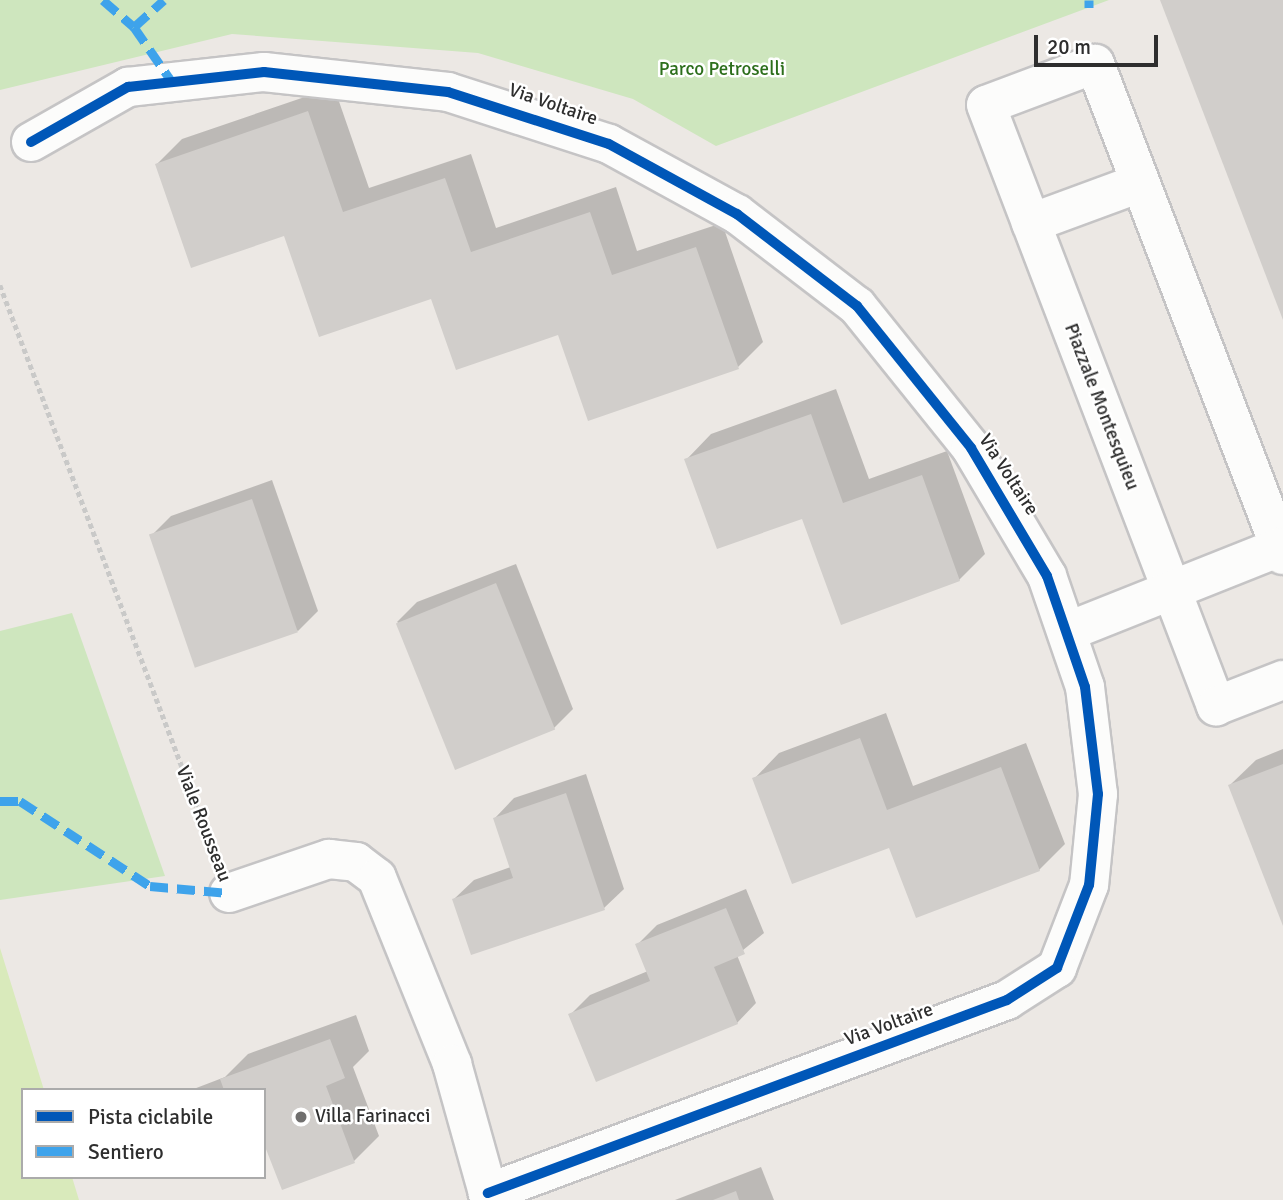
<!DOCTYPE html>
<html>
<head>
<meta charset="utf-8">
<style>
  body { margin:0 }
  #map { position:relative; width:1283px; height:1200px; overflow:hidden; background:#ece8e4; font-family:Signika,sans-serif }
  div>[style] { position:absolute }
  .green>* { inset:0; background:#cee6be }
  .pitch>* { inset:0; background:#d9eabb }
  .shadow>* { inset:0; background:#0003 }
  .building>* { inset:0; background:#d1cecb; transform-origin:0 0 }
  .path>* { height:4.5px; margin-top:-2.25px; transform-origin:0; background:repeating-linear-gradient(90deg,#c9c9c8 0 5px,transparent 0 8.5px) }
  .roads { filter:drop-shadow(2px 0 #c5c4c5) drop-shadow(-2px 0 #c5c4c5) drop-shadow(0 2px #c5c4c5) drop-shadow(0 -2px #c5c4c5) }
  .street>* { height:38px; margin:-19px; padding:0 19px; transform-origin:19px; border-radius:19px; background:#fcfcfb }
  .quiet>* { height:9px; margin-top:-4.5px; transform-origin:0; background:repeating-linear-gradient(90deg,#3ea3eb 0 18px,transparent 0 27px) }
  .cycleway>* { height:10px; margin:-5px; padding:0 5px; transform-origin:5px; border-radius:5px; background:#0057b8 }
  .dots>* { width:19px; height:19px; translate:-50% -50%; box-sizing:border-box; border:4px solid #fff; border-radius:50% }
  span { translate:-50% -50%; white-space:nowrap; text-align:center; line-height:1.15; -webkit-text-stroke:5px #fff; paint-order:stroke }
  .park-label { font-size:19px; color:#2c6e1b }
  .street-label { font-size:19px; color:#2e2e2e }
  .poi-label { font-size:19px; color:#2e2e2e }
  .left { translate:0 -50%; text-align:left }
  .legend { position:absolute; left:21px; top:1088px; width:245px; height:91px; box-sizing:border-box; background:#fff; border:2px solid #ababab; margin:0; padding:9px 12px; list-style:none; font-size:21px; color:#2e2e2e }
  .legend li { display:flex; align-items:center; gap:14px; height:35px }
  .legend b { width:35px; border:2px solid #ababab }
  .scale { position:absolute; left:1034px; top:35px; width:124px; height:32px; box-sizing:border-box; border:4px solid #2e2e2e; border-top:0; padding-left:9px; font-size:21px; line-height:24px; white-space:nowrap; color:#2e2e2e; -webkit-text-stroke:5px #fff; paint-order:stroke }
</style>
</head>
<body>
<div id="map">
  <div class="green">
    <div style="clip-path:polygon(0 0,1109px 0,716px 146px,633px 99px,478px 53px,232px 34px,0 90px)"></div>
    <div style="clip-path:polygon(72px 613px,165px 876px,0 900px,0 631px)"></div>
  </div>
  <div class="pitch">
    <div style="clip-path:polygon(0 948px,44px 1090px,23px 1090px,23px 1177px,72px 1177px,79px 1200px,0 1200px)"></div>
  </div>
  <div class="shadow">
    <div style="clip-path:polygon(334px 87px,369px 188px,471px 154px,496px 228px,616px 187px,637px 251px,722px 223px,763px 342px,738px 367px,432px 297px,285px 234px,157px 164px,182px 139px)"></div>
    <div style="clip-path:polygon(836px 389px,869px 479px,947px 451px,985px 554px,959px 580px,803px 517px,686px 460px,711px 434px)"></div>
    <div style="clip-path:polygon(272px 480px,318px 611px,298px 631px,151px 536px,171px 516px)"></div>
    <div style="clip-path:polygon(516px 564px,573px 709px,553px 729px,397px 622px,417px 602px)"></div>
    <div style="clip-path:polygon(886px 713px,913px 786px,1026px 743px,1065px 844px,1039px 870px,890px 846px,754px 779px,779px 753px)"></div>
    <div style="clip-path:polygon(1283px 749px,1283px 922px,1230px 785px,1256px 760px)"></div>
    <div style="clip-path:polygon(586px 774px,624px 889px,604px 908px,454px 899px,474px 880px,511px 867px,495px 818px,514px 798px)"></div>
    <div style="clip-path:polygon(746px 889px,764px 933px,737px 955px,756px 1003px,737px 1023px,570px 1015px,590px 995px,648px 971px,637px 945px,657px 925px)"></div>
    <div style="clip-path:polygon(356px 1015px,369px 1051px,353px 1067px,379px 1136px,354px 1161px,264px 1090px,191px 1090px,225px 1077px,248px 1054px)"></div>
    <div style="clip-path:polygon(761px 1167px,774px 1200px,675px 1200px)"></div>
  </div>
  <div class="building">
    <div style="clip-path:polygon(1160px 0,1283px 0,1283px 320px)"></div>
    <div style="clip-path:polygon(308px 111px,343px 212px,445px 178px,471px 252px,590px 212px,612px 275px,696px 247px,739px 369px,588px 421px,558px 335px,456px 370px,431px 299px,319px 337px,284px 236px,191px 268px,155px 164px)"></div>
    <div style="clip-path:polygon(811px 414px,843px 503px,922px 475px,960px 581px,841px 625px,802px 519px,717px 549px,684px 459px)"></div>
    <div style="left:252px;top:499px;width:141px;height:109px;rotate:71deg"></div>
    <div style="left:496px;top:583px;width:158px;height:108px;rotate:68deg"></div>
    <div style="clip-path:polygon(860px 738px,887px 810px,1001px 767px,1040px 871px,916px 918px,889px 848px,792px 884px,752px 778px)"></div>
    <div style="clip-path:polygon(1283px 764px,1283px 926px,1228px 785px)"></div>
    <div style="clip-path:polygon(566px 793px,605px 910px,471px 955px,452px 899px,513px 878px,493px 818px)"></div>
    <div style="clip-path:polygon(726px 908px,745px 954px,714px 967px,738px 1024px,596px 1082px,568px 1014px,650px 981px,635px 944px)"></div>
    <div style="clip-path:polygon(330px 1039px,345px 1078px,326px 1086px,355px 1163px,282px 1190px,264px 1144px,264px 1090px,224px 1090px,220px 1079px)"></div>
    <div style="clip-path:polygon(736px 1191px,739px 1200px,713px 1200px)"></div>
  </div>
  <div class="path">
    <div style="left:0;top:285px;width:608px;rotate:69.3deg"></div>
  </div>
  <div class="roads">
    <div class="street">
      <div style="left:31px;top:142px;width:112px;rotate:-29.6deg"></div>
      <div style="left:128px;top:87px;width:137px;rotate:-6.3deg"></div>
      <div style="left:264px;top:72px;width:185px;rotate:6.2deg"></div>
      <div style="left:448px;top:92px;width:169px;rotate:17.9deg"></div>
      <div style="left:609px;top:144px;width:146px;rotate:28.7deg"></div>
      <div style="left:737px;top:214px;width:151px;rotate:37.5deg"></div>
      <div style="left:857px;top:306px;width:182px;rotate:51.2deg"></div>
      <div style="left:971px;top:448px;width:149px;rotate:59.3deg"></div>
      <div style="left:1047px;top:576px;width:117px;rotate:71.1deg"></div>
      <div style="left:1085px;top:687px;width:108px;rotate:83.1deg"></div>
      <div style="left:1098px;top:794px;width:91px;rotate:95.6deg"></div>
      <div style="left:1089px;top:885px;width:89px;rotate:111.1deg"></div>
      <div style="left:1057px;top:968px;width:59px;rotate:147.4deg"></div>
      <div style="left:1007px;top:1000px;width:554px;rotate:159.6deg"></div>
      <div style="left:1031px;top:223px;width:116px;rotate:-20.2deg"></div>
      <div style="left:1283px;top:555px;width:526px;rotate:-110.95deg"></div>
      <div style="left:1095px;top:64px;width:116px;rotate:159.4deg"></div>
      <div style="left:986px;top:105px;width:644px;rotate:69.06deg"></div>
      <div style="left:1216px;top:706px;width:72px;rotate:-21.2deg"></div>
      <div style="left:1069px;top:631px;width:227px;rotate:-21.7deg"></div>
      <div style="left:229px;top:893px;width:106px;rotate:-18.8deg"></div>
      <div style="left:329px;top:859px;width:27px;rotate:6deg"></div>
      <div style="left:356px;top:862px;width:26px;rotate:37deg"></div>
      <div style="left:377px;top:878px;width:201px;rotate:68deg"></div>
      <div style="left:452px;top:1064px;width:141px;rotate:74.4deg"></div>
    </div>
  </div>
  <div class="quiet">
    <div style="left:103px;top:0;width:41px;rotate:41.1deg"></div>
    <div style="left:134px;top:27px;width:63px;rotate:55.3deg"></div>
    <div style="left:1089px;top:8px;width:8px;rotate:-90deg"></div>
    <div style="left:134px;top:27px;width:40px;rotate:-42deg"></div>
    <div style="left:0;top:801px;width:20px"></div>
    <div style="left:20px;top:801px;width:155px;rotate:33.2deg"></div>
    <div style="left:150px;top:886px;width:79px;rotate:5.1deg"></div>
  </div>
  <div class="cycleway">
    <div style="left:31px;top:142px;width:112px;rotate:-29.6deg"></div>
    <div style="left:128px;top:87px;width:137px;rotate:-6.3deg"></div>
    <div style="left:264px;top:72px;width:185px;rotate:6.2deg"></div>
    <div style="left:448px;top:92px;width:169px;rotate:17.9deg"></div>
    <div style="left:609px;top:144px;width:146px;rotate:28.7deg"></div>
    <div style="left:737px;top:214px;width:151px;rotate:37.5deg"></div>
    <div style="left:857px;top:306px;width:182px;rotate:51.2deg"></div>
    <div style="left:971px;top:448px;width:149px;rotate:59.3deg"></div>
    <div style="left:1047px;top:576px;width:117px;rotate:71.1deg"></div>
    <div style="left:1085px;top:687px;width:108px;rotate:83.1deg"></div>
    <div style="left:1098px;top:794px;width:91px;rotate:95.6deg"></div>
    <div style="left:1089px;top:885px;width:89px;rotate:111.1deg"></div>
    <div style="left:1057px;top:968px;width:59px;rotate:147.4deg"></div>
    <div style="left:1007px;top:1000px;width:554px;rotate:159.6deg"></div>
  </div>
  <div class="dots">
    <div style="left:301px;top:1117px;background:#706f6e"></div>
  </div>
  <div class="park-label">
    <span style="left:722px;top:70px">Parco Petroselli</span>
  </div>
  <div class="street-label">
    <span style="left:553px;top:105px;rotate:19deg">Via Voltaire</span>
    <span style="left:1101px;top:407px;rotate:69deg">Piazzale Montesquieu</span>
    <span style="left:1008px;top:475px;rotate:57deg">Via Voltaire</span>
    <span style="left:203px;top:824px;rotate:69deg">Viale Rousseau</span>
    <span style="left:889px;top:1025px;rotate:-20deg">Via Voltaire</span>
  </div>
  <div class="poi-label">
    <span class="left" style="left:315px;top:1117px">Villa Farinacci</span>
  </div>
  <ul class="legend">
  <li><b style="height:9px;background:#0057b8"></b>Pista ciclabile</li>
  <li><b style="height:9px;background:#3ea3eb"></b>Sentiero</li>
  </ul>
  <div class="scale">20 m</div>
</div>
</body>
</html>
